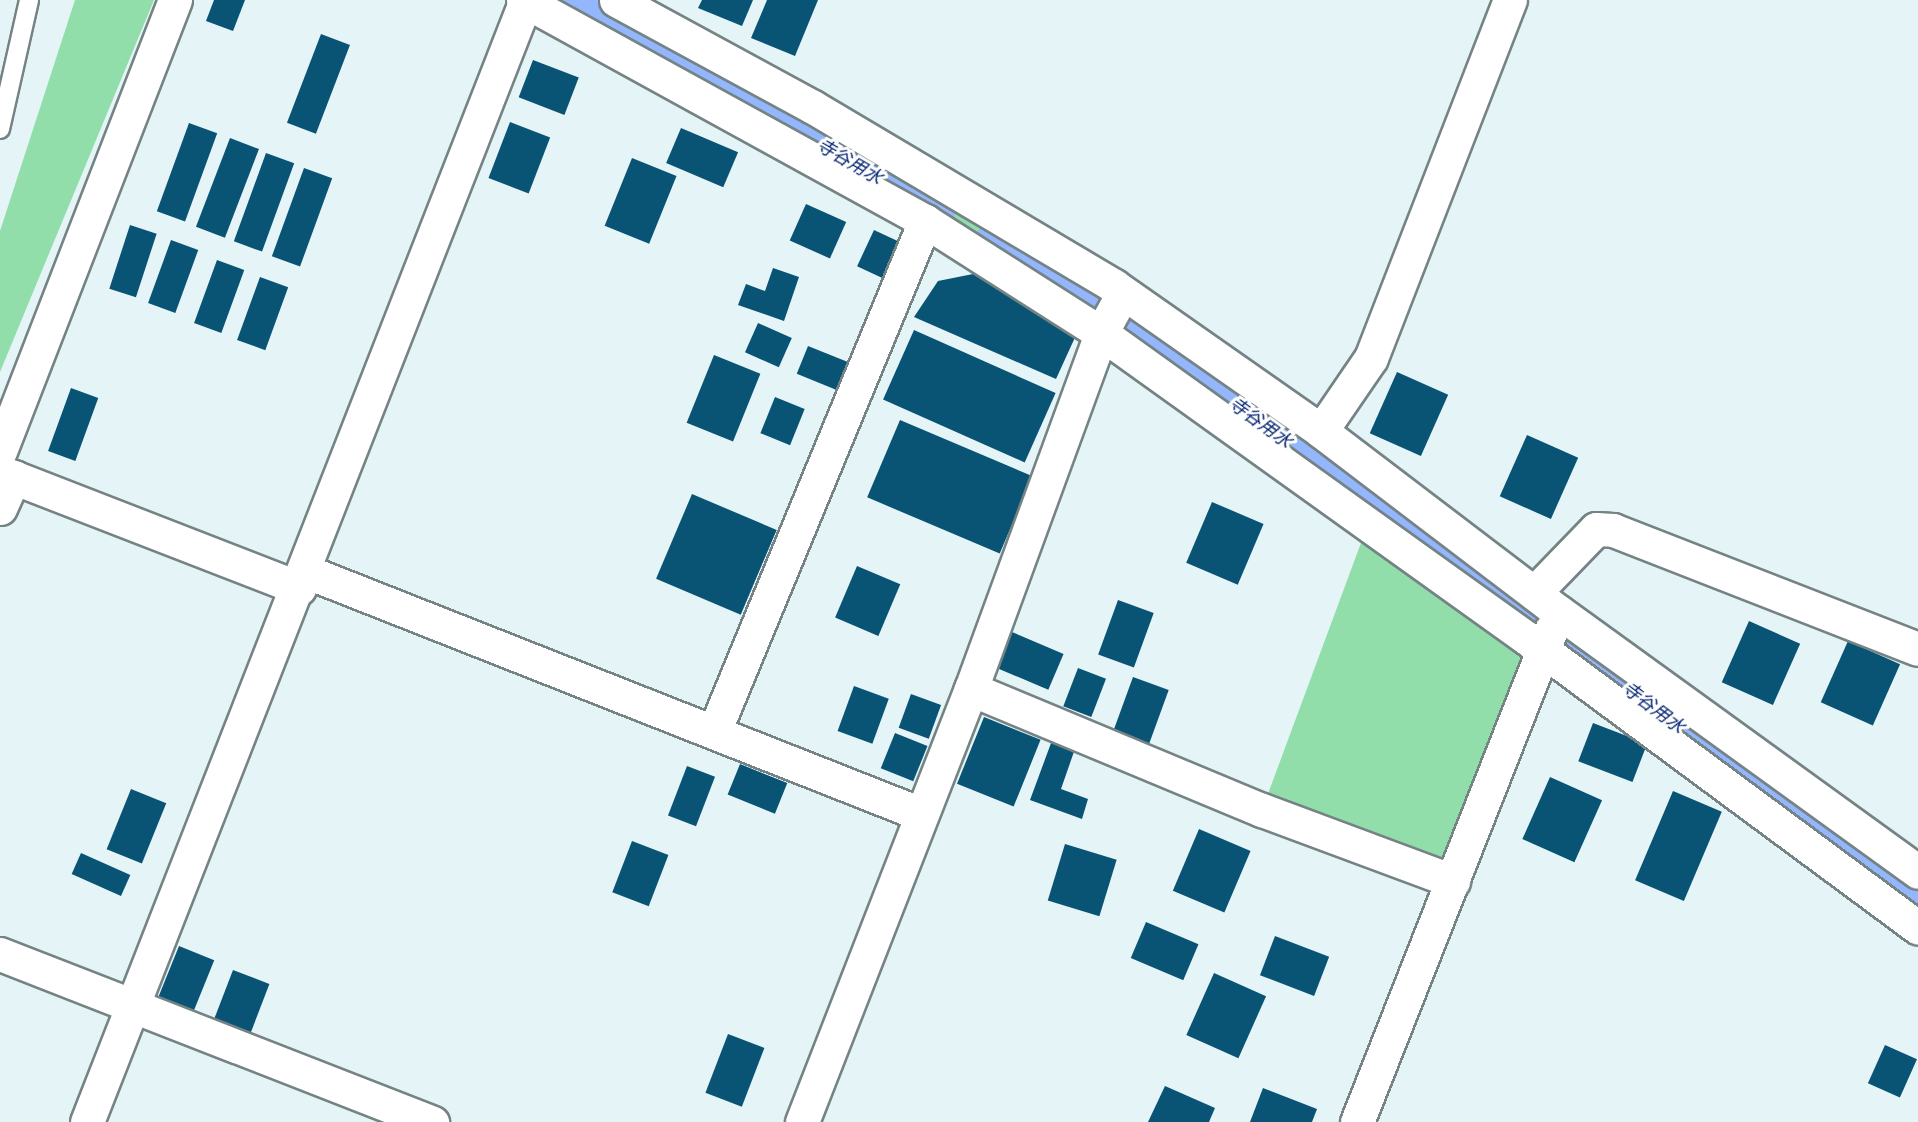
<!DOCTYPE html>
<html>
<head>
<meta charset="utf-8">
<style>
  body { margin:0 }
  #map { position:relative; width:1918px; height:1122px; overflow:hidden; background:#e5f4f7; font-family:Literata,"Noto Sans JP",serif }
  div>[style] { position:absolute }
  .green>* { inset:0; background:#91deaa }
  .river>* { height:56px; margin:-28px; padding:0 28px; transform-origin:28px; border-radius:28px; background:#93b6fc }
  .building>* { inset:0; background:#095375; transform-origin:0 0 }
  .roads { filter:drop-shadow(2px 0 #758385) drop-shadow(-2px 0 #758385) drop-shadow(0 2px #758385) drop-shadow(0 -2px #758385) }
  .service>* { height:18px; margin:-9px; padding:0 9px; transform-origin:9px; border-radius:9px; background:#fff }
  .minor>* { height:33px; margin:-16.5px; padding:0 16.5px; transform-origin:16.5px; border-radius:16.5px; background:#fff }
  .tertiary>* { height:33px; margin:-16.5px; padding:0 16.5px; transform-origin:16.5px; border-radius:16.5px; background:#fff }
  span { translate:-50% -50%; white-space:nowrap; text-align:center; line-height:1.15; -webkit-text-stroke:6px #fefefe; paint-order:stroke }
  .water-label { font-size:18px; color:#052572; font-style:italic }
</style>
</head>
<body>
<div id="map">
  <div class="green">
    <div style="clip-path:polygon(75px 0,154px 0,0 372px,0 231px)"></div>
    <div style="clip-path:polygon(523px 0,614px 0,1111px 284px,1918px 872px,1918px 924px,1528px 640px,1453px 881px,1262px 810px,1368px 524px,1101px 333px)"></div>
  </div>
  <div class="river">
    <div style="left:564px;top:0;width:419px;rotate:29.7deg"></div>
    <div style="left:998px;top:250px;width:168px;rotate:31.1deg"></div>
    <div style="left:1142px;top:337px;width:490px;rotate:35.5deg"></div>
    <div style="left:1541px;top:622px;width:471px;rotate:36.8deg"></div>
  </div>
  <div class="building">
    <div style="clip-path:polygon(214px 0,245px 0,233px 31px,206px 21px)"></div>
    <div style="clip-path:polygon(702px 0,753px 0,742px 26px,698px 8px)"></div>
    <div style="clip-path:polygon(767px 0,818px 0,795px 56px,751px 38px)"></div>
    <div style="left:321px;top:34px;width:31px;height:95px;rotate:21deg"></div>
    <div style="left:533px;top:60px;width:49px;height:40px;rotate:21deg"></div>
    <div style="left:510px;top:122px;width:43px;height:60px;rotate:21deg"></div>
    <div style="left:189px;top:123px;width:30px;height:94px;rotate:20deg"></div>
    <div style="left:681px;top:128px;width:62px;height:38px;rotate:23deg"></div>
    <div style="left:230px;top:138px;width:31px;height:95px;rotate:21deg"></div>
    <div style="left:266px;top:153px;width:30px;height:94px;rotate:20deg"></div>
    <div style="left:632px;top:158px;width:48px;height:73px;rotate:22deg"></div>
    <div style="left:304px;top:168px;width:30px;height:94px;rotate:20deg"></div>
    <div style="left:806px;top:204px;width:44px;height:40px;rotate:24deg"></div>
    <div style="left:130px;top:225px;width:28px;height:67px;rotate:18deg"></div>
    <div style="left:874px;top:230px;width:29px;height:40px;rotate:25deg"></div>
    <div style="left:171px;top:240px;width:29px;height:67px;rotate:20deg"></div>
    <div style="left:217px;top:260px;width:29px;height:67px;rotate:20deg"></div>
    <div style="clip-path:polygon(773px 268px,799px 277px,784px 321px,738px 305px,746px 284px,765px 291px)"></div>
    <div style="clip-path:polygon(973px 274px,1077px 333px,1056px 379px,914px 317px,938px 281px)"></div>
    <div style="left:260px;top:277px;width:30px;height:67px;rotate:20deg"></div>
    <div style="left:758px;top:323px;width:37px;height:32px;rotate:24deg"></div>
    <div style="left:914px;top:330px;width:155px;height:76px;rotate:24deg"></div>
    <div style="left:808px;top:346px;width:45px;height:30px;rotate:22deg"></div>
    <div style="left:714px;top:355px;width:50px;height:73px;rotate:22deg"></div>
    <div style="left:1397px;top:372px;width:56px;height:67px;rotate:24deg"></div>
    <div style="left:71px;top:388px;width:29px;height:67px;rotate:20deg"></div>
    <div style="left:775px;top:397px;width:32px;height:39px;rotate:22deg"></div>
    <div style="left:900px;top:420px;width:144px;height:84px;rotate:23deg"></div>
    <div style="left:1527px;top:435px;width:56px;height:67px;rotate:24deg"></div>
    <div style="left:692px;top:494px;width:92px;height:92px;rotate:23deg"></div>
    <div style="left:1212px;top:502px;width:56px;height:66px;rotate:23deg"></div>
    <div style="left:857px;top:566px;width:47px;height:56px;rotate:23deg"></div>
    <div style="left:1118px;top:600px;width:38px;height:58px;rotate:20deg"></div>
    <div style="left:1749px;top:621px;width:56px;height:67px;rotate:24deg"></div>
    <div style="left:1012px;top:632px;width:56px;height:39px;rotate:23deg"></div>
    <div style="left:1848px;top:641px;width:57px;height:67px;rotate:24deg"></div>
    <div style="left:1078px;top:668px;width:30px;height:41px;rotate:21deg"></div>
    <div style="left:1133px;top:677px;width:38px;height:58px;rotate:20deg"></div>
    <div style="left:854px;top:686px;width:37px;height:48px;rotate:20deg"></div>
    <div style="left:911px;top:694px;width:32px;height:36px;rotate:20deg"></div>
    <div style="left:984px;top:717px;width:61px;height:72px;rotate:22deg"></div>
    <div style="left:1593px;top:723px;width:58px;height:41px;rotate:21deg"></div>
    <div style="left:895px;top:733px;width:35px;height:38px;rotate:22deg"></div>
    <div style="clip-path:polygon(1054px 735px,1077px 743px,1061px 789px,1088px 799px,1082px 819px,1030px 800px)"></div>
    <div style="left:740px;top:764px;width:51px;height:33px;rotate:22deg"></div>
    <div style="left:687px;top:766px;width:30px;height:53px;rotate:21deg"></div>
    <div style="left:1550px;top:777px;width:57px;height:68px;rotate:24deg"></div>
    <div style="left:131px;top:789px;width:38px;height:65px;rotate:22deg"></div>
    <div style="left:1673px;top:791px;width:53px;height:97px;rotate:23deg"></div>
    <div style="left:1199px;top:829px;width:56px;height:67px;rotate:23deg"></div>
    <div style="left:632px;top:841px;width:39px;height:55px;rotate:21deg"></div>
    <div style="left:1065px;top:844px;width:54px;height:59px;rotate:17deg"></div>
    <div style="left:81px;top:853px;width:54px;height:23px;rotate:24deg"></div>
    <div style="left:1146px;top:922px;width:57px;height:39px;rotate:23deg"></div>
    <div style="left:1275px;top:936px;width:58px;height:42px;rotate:21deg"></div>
    <div style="left:179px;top:946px;width:38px;height:58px;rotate:22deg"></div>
    <div style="left:233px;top:970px;width:39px;height:54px;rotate:21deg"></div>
    <div style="left:1214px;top:973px;width:57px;height:68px;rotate:24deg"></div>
    <div style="left:728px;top:1034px;width:39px;height:63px;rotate:21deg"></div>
    <div style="left:1885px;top:1045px;width:35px;height:42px;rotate:24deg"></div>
    <div style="clip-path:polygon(1165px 1086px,1215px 1108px,1209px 1122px,1148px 1122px)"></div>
    <div style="clip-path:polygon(1263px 1088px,1317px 1109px,1312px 1122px,1250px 1122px)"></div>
  </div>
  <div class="roads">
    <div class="service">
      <div style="left:0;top:129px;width:132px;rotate:-77.3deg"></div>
    </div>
    <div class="minor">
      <div style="left:523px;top:0;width:459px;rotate:28.8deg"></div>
      <div style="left:925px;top:221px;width:209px;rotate:32.5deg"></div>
      <div style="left:1101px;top:333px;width:525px;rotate:35.63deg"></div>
      <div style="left:1528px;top:639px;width:485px;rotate:36.5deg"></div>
      <div style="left:1321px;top:431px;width:88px;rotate:-55.6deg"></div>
      <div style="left:1371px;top:358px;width:384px;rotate:-68.8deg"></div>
      <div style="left:0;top:451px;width:484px;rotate:-68.8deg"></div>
      <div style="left:0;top:472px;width:321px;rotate:21.2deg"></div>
      <div style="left:0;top:508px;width:34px;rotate:-66deg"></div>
      <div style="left:305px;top:571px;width:662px;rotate:21.53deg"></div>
      <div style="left:1534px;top:593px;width:89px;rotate:-45.9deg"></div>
      <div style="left:1596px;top:529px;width:17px;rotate:3deg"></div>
      <div style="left:1613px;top:530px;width:327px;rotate:21.3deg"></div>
      <div style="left:971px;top:689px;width:315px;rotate:22.6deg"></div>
      <div style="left:1262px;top:810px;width:204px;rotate:20.4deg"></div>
      <div style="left:714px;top:732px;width:553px;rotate:-67.56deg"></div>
      <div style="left:0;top:954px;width:464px;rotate:21.3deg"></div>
      <div style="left:87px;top:1122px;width:1205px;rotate:-68.63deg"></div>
      <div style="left:802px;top:1122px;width:465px;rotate:-68.7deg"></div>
      <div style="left:971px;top:689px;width:379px;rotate:-69.9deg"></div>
      <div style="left:1101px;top:333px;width:43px;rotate:-61.1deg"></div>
      <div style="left:1357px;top:1122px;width:529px;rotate:-68.48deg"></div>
    </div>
    <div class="tertiary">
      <div style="left:616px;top:0;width:224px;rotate:28.5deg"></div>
      <div style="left:813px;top:107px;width:350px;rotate:30.7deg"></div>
      <div style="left:1114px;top:286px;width:253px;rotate:35deg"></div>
      <div style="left:1321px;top:431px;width:299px;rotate:37.3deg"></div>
      <div style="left:1559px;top:612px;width:443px;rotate:35.9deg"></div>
    </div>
  </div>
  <div class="water-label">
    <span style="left:850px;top:161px;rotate:30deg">寺谷用水</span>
    <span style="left:1261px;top:422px;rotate:36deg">寺谷用水</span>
    <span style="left:1654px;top:707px;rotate:37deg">寺谷用水</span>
  </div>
</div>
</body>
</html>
